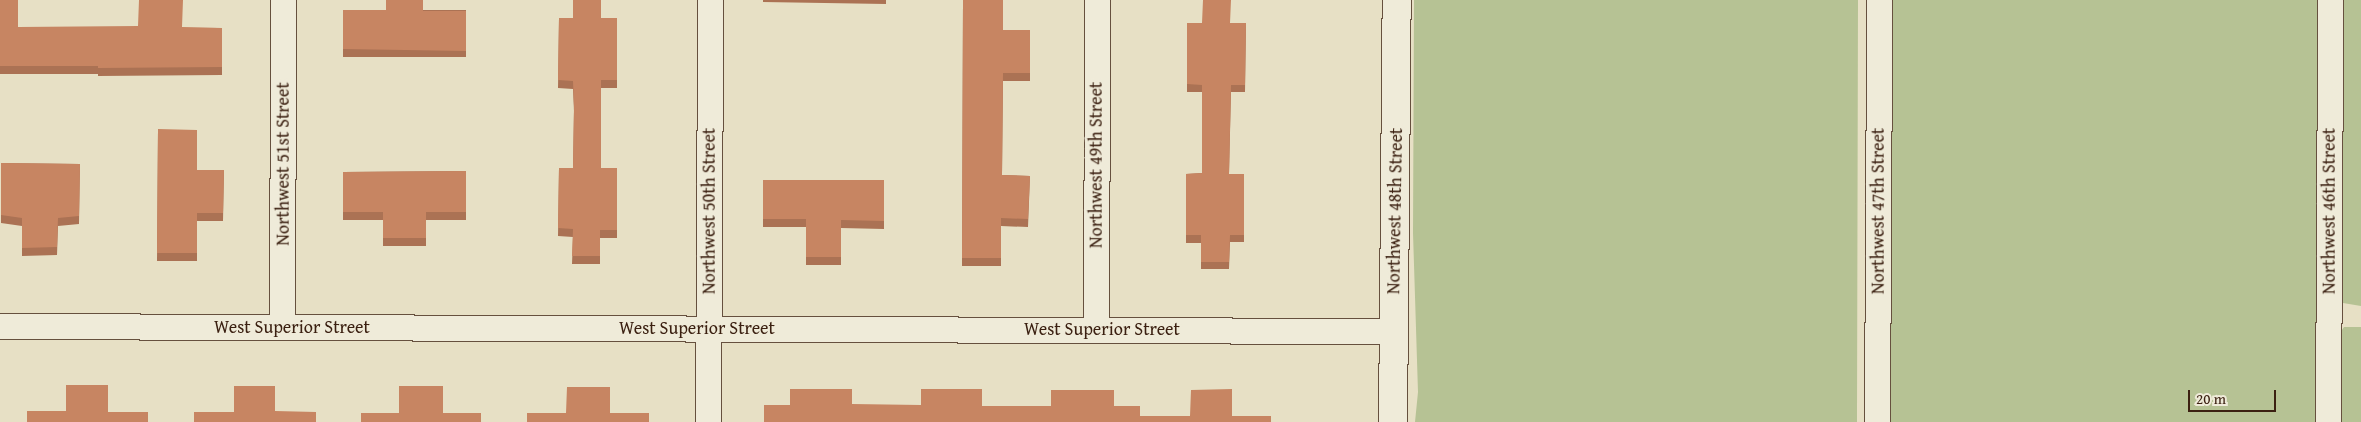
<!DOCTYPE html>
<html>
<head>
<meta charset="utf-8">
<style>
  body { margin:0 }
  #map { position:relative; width:2361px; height:422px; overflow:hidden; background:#e7e0c5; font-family:"Gentium Book Plus",serif }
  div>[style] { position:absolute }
  .green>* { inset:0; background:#b6c294; transform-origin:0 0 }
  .roads { filter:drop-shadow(1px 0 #66503e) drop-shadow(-1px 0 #66503e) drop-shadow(0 1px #66503e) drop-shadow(0 -1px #66503e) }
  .street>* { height:25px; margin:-12.5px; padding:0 12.5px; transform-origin:12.5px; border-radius:12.5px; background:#efebd9 }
  .secondary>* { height:28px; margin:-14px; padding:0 14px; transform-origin:14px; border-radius:14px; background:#efebd9 }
  .wall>* { inset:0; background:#ab7254; transform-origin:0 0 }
  .building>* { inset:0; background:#c78562 }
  span { translate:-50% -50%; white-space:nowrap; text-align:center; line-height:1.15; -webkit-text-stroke:5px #efebd9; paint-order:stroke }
  .street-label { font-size:18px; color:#3b2011 }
  .scale { position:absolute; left:2188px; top:390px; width:88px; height:22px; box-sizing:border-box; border:2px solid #3b2011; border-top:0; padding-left:6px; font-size:15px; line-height:18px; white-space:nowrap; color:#3b2011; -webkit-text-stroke:4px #efebd9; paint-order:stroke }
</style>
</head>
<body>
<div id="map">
  <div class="green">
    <div style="clip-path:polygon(1414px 0,1858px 0,1857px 422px,1415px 422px,1418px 392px,1413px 233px)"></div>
    <div style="left:1888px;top:0;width:429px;height:422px"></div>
    <div style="clip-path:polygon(2339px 0,2361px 0,2361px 306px,2343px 303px,2336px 285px)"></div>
    <div style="clip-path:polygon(2344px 327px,2361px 327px,2361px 422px,2337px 422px,2337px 337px)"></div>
  </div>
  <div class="roads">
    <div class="street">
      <div style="left:0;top:326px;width:1394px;rotate:0.21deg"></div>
      <div style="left:282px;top:327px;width:327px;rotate:-89.8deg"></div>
      <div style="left:1096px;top:329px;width:329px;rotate:-89.8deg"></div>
      <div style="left:708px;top:422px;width:422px;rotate:-89.7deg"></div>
      <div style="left:1877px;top:422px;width:422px;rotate:-89.7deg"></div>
      <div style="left:2328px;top:422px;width:422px;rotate:-89.7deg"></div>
    </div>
    <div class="secondary">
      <div style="left:1393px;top:422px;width:422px;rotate:-89.5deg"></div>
    </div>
  </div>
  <div class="wall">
    <div style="clip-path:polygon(0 0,18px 27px,222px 28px,222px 75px,98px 76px,98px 74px,0 74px)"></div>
    <div style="clip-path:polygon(763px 0,886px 0,886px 4px,763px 2px)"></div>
    <div style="clip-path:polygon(963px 0,1003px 30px,1030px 30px,1030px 81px,1003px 81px,1002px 175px,1030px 176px,1028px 227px,1001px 226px,1001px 266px,962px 266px)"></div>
    <div style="left:343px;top:10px;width:123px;height:47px"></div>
    <div style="clip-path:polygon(559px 18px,617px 18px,617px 88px,601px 88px,601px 168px,617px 168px,617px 238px,600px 238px,600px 264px,572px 264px,573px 237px,558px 236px,559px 168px,573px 168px,574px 111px,573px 89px,558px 88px)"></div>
    <div style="clip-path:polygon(1187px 23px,1246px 23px,1245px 92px,1231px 92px,1229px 174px,1244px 174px,1244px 242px,1230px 242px,1229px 269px,1201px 269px,1201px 243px,1186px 243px,1186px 174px,1202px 173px,1202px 92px,1187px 92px)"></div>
    <div style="clip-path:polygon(158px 129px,197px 170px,224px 170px,223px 221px,197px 221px,197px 261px,157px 261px)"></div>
    <div style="clip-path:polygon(1px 163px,80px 164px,79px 224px,58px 226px,57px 255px,22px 256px,22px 226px,1px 223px)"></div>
    <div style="clip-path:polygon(466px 171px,466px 220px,426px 220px,426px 246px,383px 246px,383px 220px,343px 220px,343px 172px)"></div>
    <div style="clip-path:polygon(763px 180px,884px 180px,884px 229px,841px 228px,841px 265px,806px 265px,806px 227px,763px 227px)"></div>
  </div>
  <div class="building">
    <div style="clip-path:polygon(0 0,18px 0,18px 27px,138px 26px,139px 0,183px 0,182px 27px,222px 28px,222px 67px,98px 68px,98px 66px,0 66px)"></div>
    <div style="clip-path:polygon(386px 0,423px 0,423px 11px,466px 11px,466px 51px,343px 49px,343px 10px,386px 10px)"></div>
    <div style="clip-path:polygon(573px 0,601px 0,601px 18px,617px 18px,617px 80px,601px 80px,601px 168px,617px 168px,617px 230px,600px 230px,600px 256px,572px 256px,573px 229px,558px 228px,559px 168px,573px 168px,574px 106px,573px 81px,558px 80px,559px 18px,573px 18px)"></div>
    <div style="clip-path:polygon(963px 0,1003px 0,1003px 30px,1030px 30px,1030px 73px,1003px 73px,1002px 175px,1030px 176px,1028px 219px,1001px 218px,1001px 258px,962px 258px)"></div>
    <div style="clip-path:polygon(1203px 0,1231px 0,1230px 23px,1246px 23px,1245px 85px,1231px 85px,1229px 174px,1244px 174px,1244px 235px,1230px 235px,1229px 262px,1201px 262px,1201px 235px,1186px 235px,1186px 174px,1202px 173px,1202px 85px,1187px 84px,1187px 23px,1202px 23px)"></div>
    <div style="clip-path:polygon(158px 129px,197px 130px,197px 170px,224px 170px,223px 213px,197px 213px,197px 253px,157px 253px)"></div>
    <div style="clip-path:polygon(1px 163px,80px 164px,79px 216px,58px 218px,57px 247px,22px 248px,22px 218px,1px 215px)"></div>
    <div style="clip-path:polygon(466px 171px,466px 212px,426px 212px,426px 238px,383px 238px,383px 212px,343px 212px,343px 172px)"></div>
    <div style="clip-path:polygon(763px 180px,884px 180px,884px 221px,841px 220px,841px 257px,806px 257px,806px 219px,763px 219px)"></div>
    <div style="clip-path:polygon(66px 385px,108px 385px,108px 412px,148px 412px,148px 422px,27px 422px,27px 411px,66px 411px)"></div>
    <div style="clip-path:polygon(234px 386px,275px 386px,275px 411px,316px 412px,316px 422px,194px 422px,194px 412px,234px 412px)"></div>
    <div style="clip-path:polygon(399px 386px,443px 386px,443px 413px,481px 413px,481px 422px,361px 422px,361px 413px,399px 413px)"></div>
    <div style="clip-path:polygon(567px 387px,610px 387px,610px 413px,649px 413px,649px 422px,527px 422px,527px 413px,566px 413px)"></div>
    <div style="clip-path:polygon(790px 389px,852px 389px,852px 404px,921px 405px,921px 389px,982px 389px,982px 406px,1051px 406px,1051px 390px,1114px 390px,1114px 406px,1140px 406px,1140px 416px,1190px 416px,1191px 390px,1232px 389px,1232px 416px,1271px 416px,1271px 422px,764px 422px,764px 405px,790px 405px)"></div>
  </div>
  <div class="street-label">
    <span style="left:283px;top:164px;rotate:-90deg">Northwest 51st Street</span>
    <span style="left:1096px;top:165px;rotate:-90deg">Northwest 49th Street</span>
    <span style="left:709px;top:211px;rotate:-90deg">Northwest 50th Street</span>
    <span style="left:1395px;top:211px;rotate:-89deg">Northwest 48th Street</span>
    <span style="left:1878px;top:211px;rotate:-90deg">Northwest 47th Street</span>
    <span style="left:2329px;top:211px;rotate:-90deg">Northwest 46th Street</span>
    <span style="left:292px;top:327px">West Superior Street</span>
    <span style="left:697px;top:328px">West Superior Street</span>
    <span style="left:1102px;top:329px">West Superior Street</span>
  </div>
  <div class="scale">20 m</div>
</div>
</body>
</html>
